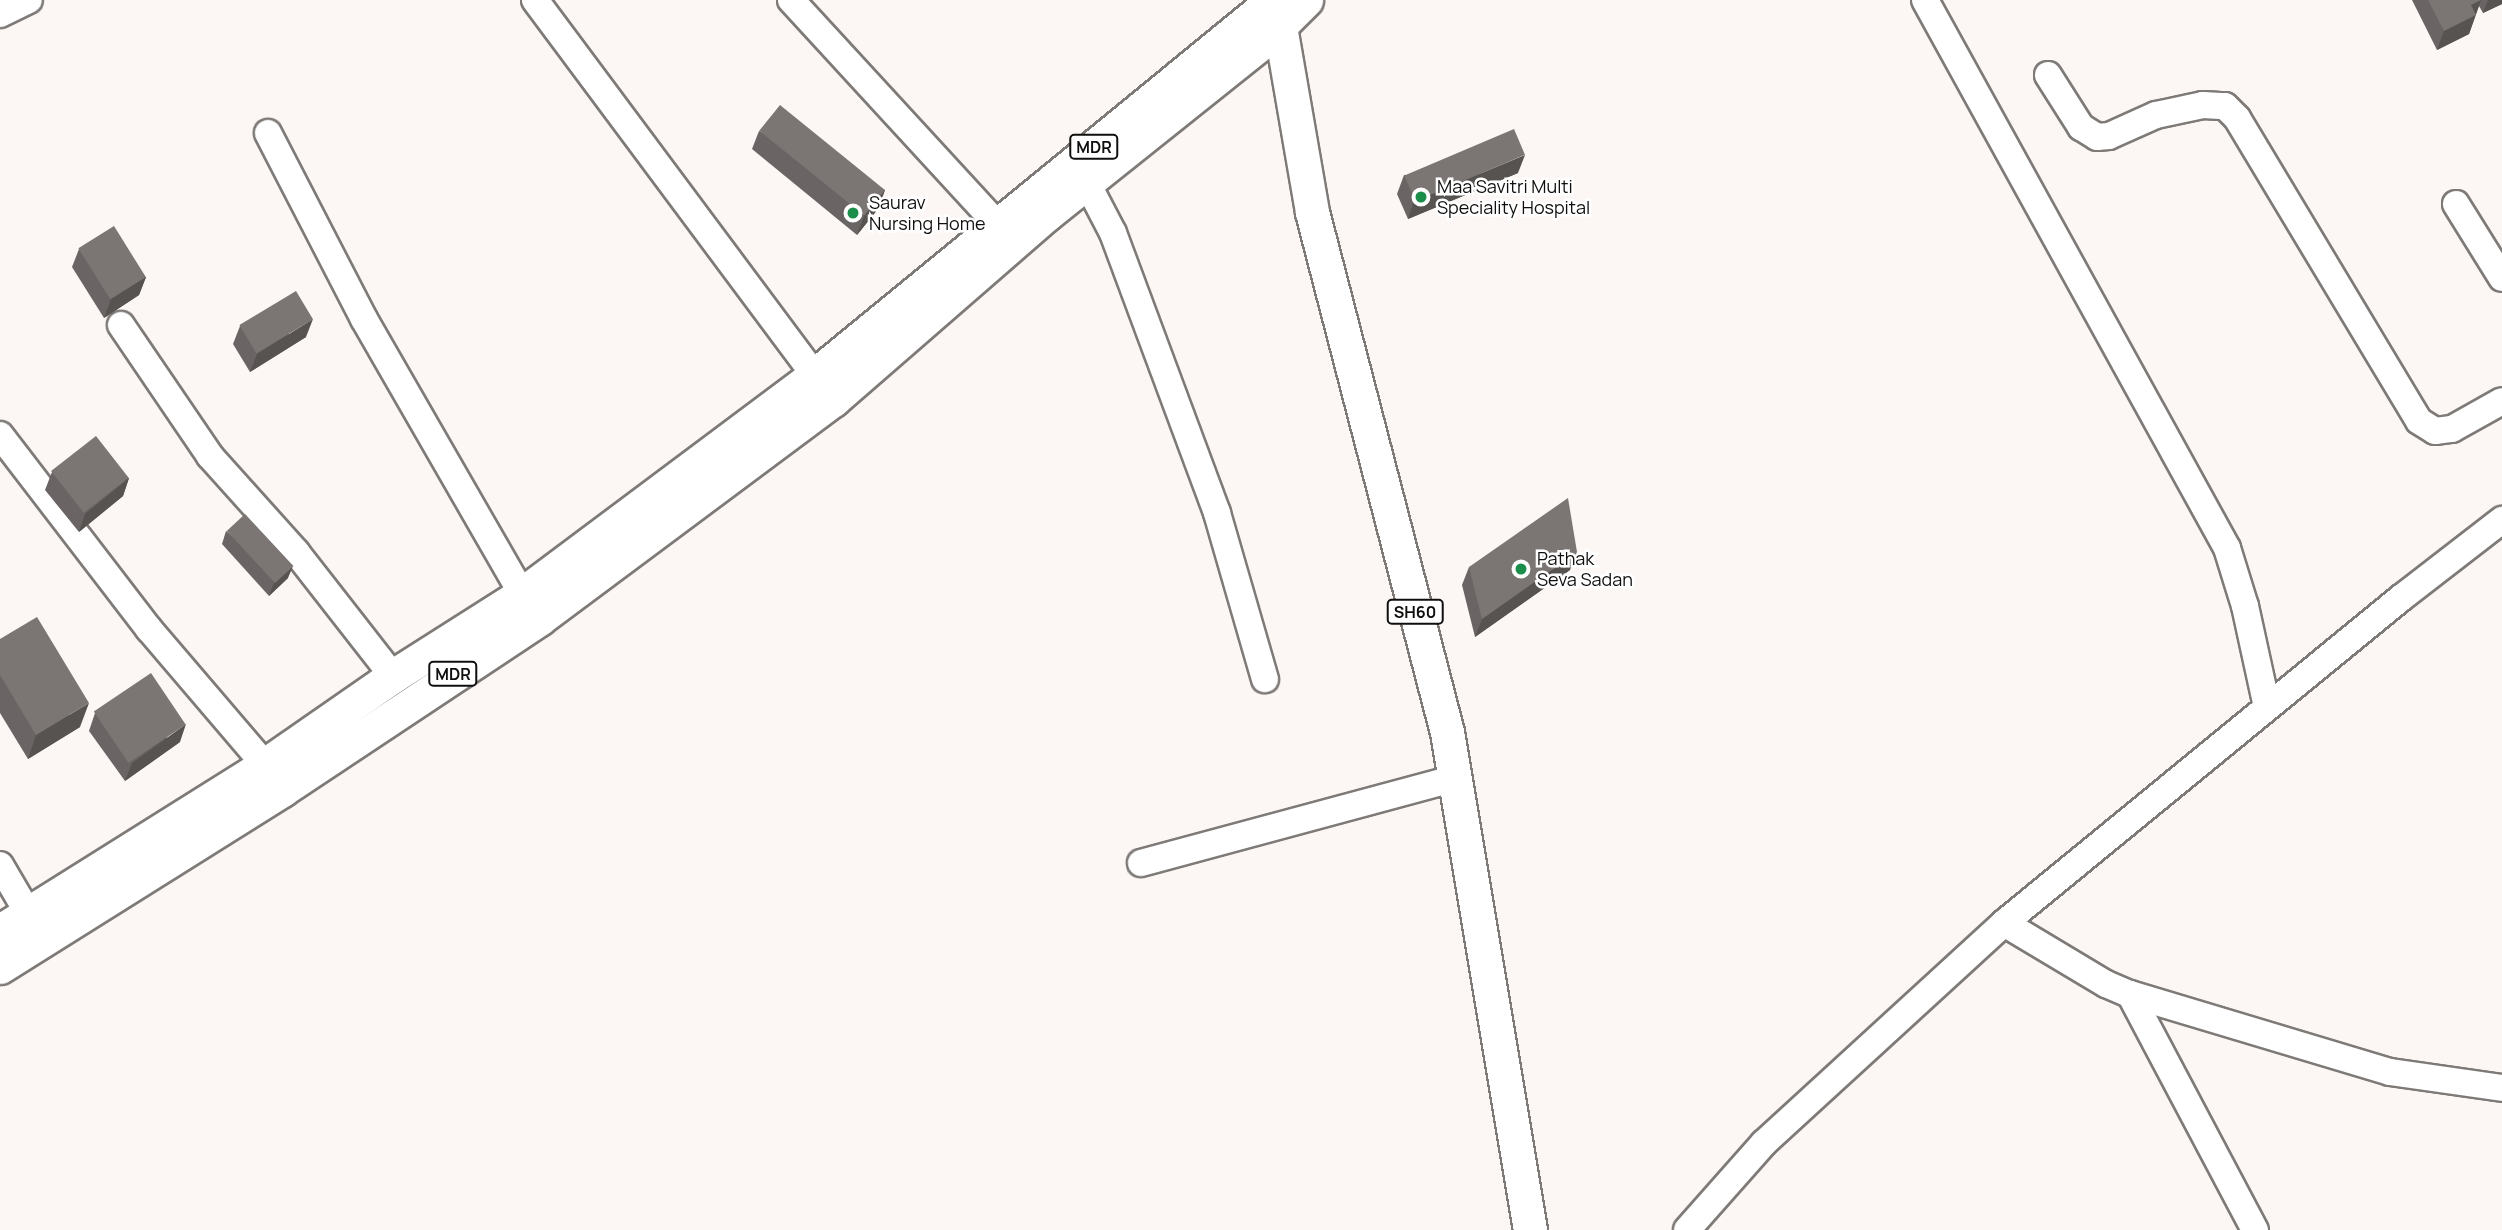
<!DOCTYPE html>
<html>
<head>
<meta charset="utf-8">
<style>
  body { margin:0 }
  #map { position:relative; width:2502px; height:1230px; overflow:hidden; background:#fcf7f5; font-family:Manrope,sans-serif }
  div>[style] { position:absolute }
  .roads { filter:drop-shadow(2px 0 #7e7a77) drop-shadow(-2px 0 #7e7a77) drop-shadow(0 2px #7e7a77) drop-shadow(0 -2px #7e7a77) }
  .minor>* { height:26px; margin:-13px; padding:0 13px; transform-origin:13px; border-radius:13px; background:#fff }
  .major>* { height:33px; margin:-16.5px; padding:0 16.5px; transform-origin:16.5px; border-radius:16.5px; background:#fff }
  .wall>* { inset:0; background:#6a6564 }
  .shaded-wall>* { inset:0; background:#565351 }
  .building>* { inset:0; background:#7b7674; transform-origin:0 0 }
  .dots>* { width:19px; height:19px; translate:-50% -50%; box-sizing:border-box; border:4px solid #fff; border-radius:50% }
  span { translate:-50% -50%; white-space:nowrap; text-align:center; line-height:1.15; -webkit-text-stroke:5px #fff; paint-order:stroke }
  .shield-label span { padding:2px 5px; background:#fff; border:2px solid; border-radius:5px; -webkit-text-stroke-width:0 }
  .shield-label { font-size:16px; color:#100f0e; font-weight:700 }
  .poi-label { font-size:18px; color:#100f0e }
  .left { translate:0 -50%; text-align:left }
</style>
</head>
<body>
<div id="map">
  <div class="roads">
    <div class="minor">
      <div style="left:535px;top:0;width:487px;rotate:53.3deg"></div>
      <div style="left:791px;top:0;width:304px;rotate:47.4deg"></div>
      <div style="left:1925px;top:0;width:626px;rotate:61.14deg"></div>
      <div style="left:2227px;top:548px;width:61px;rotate:72.8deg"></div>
      <div style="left:2245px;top:606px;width:103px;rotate:77.7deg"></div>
      <div style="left:0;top:14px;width:32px;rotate:-26deg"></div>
      <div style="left:2048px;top:75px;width:62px;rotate:57.6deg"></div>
      <div style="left:2081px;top:127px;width:19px;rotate:32deg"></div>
      <div style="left:2097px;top:137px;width:12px;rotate:-5deg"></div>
      <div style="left:2109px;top:136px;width:51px;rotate:-24.1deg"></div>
      <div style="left:2156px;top:115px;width:48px;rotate:-12deg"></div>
      <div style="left:2203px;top:105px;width:22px;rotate:3deg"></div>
      <div style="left:2225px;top:106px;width:17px;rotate:45deg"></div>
      <div style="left:2237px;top:118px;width:353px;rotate:59deg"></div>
      <div style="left:2419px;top:421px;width:19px;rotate:32deg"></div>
      <div style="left:2435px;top:431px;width:17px;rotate:-7deg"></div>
      <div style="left:2452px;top:429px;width:57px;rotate:-29.2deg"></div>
      <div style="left:268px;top:133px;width:209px;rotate:62.7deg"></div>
      <div style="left:364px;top:319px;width:317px;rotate:60.1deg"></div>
      <div style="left:1087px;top:183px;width:56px;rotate:62.5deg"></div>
      <div style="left:1113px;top:233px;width:299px;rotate:69.6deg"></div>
      <div style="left:1217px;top:513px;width:173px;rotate:73.9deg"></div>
      <div style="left:2456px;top:204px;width:87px;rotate:58.1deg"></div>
      <div style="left:121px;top:325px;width:158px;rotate:55.8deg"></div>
      <div style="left:210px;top:456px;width:129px;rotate:48.1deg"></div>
      <div style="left:296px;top:552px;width:157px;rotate:52deg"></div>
      <div style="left:0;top:435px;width:245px;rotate:52.5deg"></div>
      <div style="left:149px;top:629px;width:179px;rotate:49.5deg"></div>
      <div style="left:1141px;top:863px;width:325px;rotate:-15.1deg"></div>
      <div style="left:0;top:865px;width:56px;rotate:59.7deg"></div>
      <div style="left:2004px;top:923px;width:119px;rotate:30.9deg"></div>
      <div style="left:2106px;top:984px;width:26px;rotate:23deg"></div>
      <div style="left:2130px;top:994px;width:271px;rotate:16.7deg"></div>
      <div style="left:2390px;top:1072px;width:113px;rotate:8.1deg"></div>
      <div style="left:2130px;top:994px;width:267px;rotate:62.1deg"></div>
      <div style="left:1687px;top:1230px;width:116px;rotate:-48.5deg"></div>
      <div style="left:1764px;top:1143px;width:326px;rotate:-42.5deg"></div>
      <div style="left:2004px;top:923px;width:513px;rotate:-39.31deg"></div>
      <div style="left:2401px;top:598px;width:128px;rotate:-37.7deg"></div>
    </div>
    <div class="major">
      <div style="left:1277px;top:9px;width:206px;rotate:80.2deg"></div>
      <div style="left:1312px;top:212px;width:537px;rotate:75.45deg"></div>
      <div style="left:1447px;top:732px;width:505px;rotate:80.54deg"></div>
      <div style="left:0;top:931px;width:313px;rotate:-32.1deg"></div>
      <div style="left:265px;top:765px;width:156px;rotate:-34.8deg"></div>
      <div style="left:393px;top:676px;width:153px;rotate:-32.4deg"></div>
      <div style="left:522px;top:594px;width:366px;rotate:-36.8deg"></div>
      <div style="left:815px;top:375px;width:592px;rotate:-39.31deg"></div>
      <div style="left:0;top:967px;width:333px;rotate:-32.1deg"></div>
      <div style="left:282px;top:790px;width:309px;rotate:-33.6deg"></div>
      <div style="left:539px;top:619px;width:367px;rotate:-36.7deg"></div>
      <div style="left:833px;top:400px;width:284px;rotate:-41deg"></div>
      <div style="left:1047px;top:214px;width:285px;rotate:-38.6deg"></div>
      <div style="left:1270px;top:36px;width:51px;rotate:-45deg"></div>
    </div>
  </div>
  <div class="wall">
    <div style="clip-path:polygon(2412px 0,2502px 0,2502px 4px,2483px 13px,2479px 6px,2469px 34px,2437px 50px)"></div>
    <div style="clip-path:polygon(759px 131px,885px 190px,878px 209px,857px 235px,752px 149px)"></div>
    <div style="clip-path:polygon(1518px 173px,1408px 219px,1397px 194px,1404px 175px)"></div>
    <div style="clip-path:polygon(79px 249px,146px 277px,139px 295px,104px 318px,72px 267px)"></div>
    <div style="clip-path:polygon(240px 326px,306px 337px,250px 372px,233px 344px)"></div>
    <div style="clip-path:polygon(52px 472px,129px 478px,123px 496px,79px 532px,45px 490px)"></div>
    <div style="clip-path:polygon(226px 531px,288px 578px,269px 596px,222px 544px)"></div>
    <div style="clip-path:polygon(1469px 567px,1570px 570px,1475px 637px,1462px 585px)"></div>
    <div style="clip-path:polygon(0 639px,80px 727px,28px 759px,0 713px)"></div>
    <div style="clip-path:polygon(95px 713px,180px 742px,125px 781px,89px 731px)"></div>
  </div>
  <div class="shaded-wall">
    <div style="clip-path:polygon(2472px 0,2481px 0,2469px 34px,2437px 50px,2444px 31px)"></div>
    <div style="clip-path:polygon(2488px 0,2502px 0,2502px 4px,2483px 13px)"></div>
    <div style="clip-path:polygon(1525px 155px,1518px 173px,1408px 219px,1414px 201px)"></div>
    <div style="clip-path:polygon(885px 190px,878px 209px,857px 235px,864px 216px)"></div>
    <div style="clip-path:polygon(146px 277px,139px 295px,104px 318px,111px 299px)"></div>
    <div style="clip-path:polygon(313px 319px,306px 337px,250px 372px,257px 354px)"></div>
    <div style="clip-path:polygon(129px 478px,123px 496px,79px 532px,85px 514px)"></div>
    <div style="clip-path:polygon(1577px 552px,1570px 570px,1475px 637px,1482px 619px)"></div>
    <div style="clip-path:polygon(293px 566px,288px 578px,269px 596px,274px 583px)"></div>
    <div style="clip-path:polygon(89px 703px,80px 727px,28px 759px,36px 735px)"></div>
    <div style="clip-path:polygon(186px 724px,180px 742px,125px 781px,132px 763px)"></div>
  </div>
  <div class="building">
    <div style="clip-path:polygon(2428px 0,2481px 0,2471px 5px,2476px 15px,2444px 31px)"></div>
    <div style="left:780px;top:105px;width:135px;height:33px;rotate:39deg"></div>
    <div style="left:1514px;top:129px;width:28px;height:119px;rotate:67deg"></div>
    <div style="left:114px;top:226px;width:60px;height:42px;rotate:58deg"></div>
    <div style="left:296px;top:291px;width:33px;height:66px;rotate:59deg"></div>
    <div style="left:96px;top:436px;width:53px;height:57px;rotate:52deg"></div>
    <div style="clip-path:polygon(1568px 498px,1577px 552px,1482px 619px,1469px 567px)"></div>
    <div style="left:245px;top:514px;width:71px;height:25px;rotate:47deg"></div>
    <div style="clip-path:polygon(37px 617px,89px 703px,36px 735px,0 675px,0 639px)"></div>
    <div style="left:151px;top:673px;width:62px;height:69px;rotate:56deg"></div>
  </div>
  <div class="dots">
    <div style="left:1421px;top:197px;background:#1b8f4a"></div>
    <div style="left:853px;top:213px;background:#1b8f4a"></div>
    <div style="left:1521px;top:569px;background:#1b8f4a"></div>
  </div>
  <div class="shield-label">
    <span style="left:1094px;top:147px">MDR</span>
    <span style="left:1415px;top:612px">SH60</span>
    <span style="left:453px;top:674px">MDR</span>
  </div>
  <div class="poi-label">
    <span class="left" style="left:1437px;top:197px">Maa Savitri Multi<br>Speciality Hospital</span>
    <span class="left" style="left:869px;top:213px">Saurav<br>Nursing Home</span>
    <span class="left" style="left:1537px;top:569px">Pathak<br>Seva Sadan</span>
  </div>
</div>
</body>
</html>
